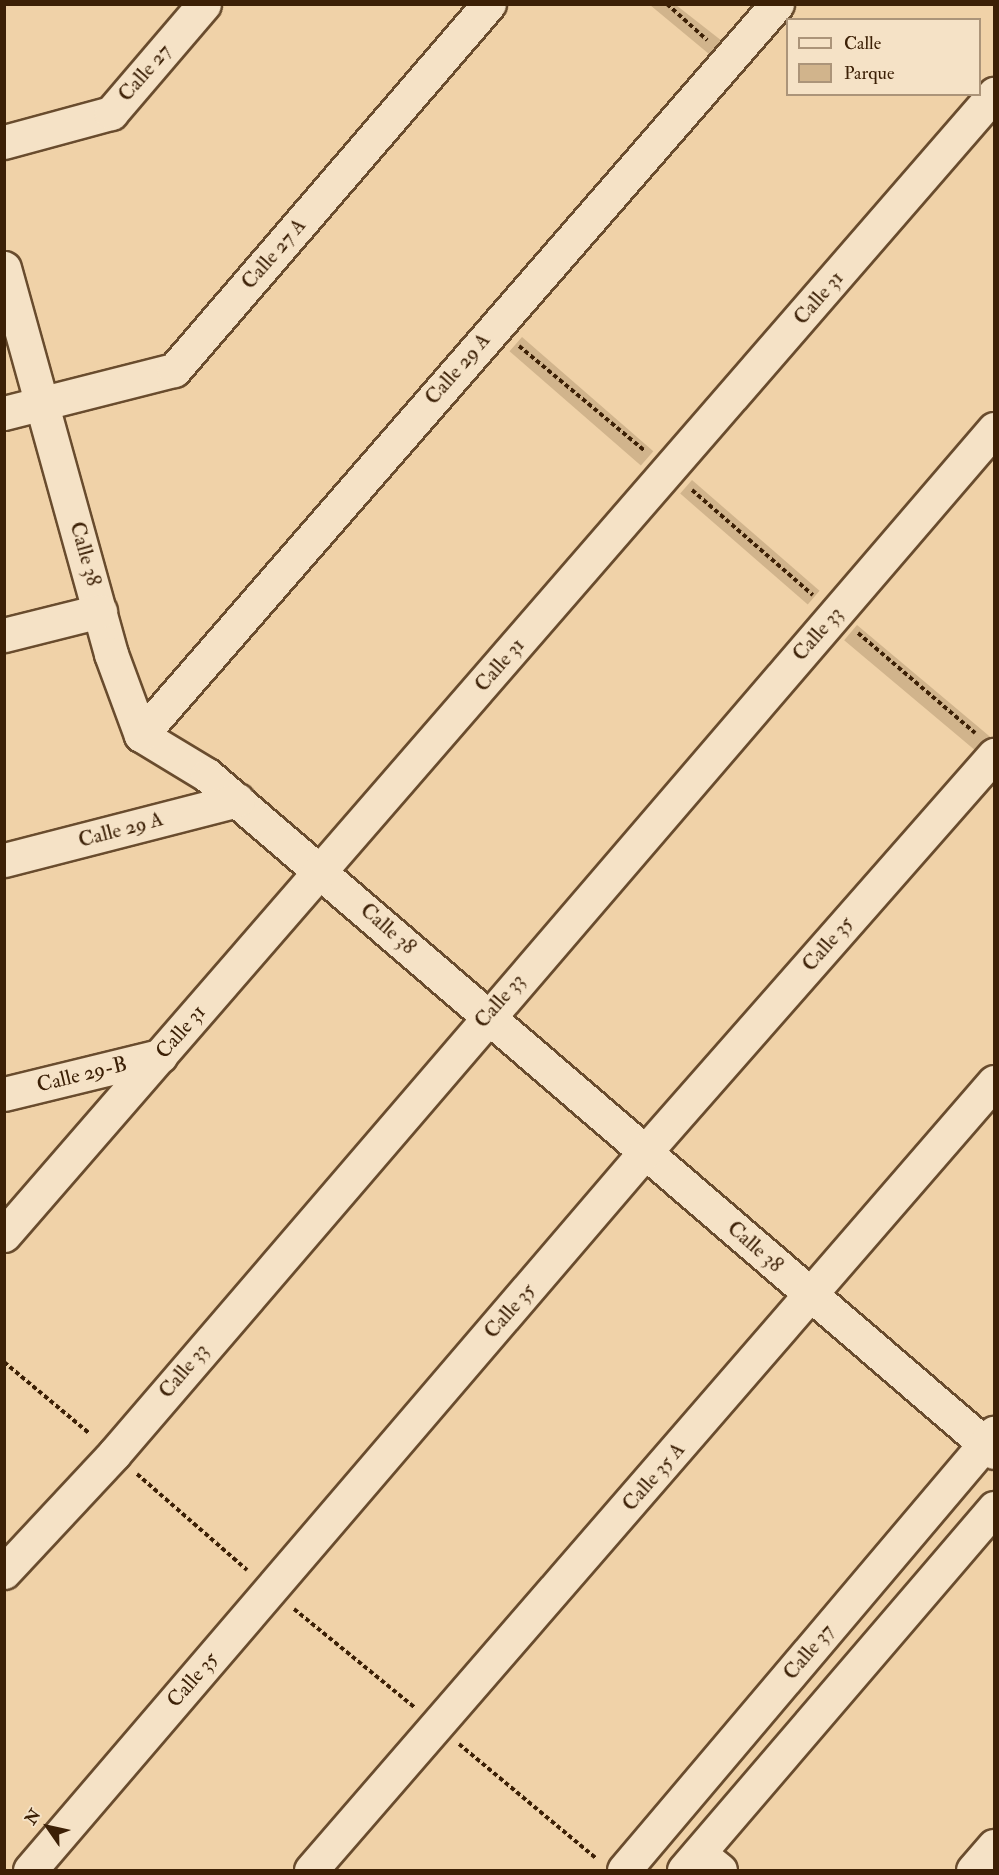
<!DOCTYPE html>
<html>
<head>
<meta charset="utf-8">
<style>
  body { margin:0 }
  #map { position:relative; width:999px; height:1875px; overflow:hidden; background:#f0d2a8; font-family:"IM FELL Double Pica",serif }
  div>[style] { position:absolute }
  .green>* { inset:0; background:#d1b48c; transform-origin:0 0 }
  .path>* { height:4px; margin-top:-2px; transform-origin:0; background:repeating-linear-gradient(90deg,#3c2006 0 4.5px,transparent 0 7.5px) }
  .roads { filter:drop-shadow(2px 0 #694c2e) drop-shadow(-2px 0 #694c2e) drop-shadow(0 2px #694c2e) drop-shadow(0 -2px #694c2e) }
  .minor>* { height:33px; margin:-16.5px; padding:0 16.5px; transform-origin:16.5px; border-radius:16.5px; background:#f5e2c6 }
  span { translate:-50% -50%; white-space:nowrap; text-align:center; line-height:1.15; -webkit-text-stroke:6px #f5e2c6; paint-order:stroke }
  .street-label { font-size:21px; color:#3c2006 }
  .frame { position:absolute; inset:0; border:6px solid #3c2006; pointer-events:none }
  .legend { position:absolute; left:786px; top:18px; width:195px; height:78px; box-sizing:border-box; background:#f5e2c6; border:2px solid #ab9479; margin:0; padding:8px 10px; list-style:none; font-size:18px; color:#3c2006 }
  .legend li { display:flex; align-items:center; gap:12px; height:30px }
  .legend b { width:30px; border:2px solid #ab9479 }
  .north { position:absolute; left:18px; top:1797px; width:60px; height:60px; -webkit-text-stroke:4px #f5e2c6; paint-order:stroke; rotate:304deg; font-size:16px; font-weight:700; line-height:24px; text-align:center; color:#3c2006 }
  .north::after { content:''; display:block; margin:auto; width:21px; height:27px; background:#3c2006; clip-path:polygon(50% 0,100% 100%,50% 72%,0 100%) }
</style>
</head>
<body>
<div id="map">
  <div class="green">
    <div style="clip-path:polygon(650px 5px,676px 5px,722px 41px,709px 54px)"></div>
    <div style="left:522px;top:337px;width:174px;height:19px;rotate:41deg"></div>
    <div style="left:692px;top:480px;width:169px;height:18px;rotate:41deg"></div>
    <div style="left:857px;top:625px;width:176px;height:20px;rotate:40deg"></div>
  </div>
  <div class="path">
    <div style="left:667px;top:4px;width:54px;rotate:42deg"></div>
    <div style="left:519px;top:346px;width:164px;rotate:39.8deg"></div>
    <div style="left:692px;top:490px;width:160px;rotate:41deg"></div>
    <div style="left:858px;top:633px;width:154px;rotate:40.5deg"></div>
    <div style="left:4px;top:1362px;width:112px;rotate:39.9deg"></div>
    <div style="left:137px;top:1474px;width:146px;rotate:41.1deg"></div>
    <div style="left:294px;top:1609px;width:155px;rotate:39.2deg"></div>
    <div style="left:459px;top:1744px;width:178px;rotate:39.8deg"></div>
  </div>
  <div class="roads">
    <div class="minor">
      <div style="left:4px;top:142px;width:111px;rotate:-15.2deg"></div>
      <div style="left:111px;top:113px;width:143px;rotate:-49.5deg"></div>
      <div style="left:4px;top:268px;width:401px;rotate:74.5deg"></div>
      <div style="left:111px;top:654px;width:86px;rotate:69.7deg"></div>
      <div style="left:141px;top:735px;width:77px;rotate:31.2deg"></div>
      <div style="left:207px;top:775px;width:1038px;rotate:40.7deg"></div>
      <div style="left:4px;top:413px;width:175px;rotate:-14.2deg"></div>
      <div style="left:174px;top:370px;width:483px;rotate:-49.3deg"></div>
      <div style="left:4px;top:635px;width:99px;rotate:-14deg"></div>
      <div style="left:141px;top:735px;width:969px;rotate:-48.98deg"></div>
      <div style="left:4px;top:860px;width:241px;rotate:-14.4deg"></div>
      <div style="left:4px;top:1094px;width:161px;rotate:-13.7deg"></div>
      <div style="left:4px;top:1235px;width:1511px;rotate:-49.05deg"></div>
      <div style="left:4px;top:1572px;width:161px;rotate:-47deg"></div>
      <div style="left:114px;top:1454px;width:1351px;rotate:-49.35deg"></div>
      <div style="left:699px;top:1853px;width:27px;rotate:39deg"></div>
      <div style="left:30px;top:1870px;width:945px;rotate:-49.42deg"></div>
      <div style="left:645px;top:1152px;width:529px;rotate:-48.68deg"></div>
      <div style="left:311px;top:1870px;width:1043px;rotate:-49.08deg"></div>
      <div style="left:624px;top:1870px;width:573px;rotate:-49.75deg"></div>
      <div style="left:684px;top:1870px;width:477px;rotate:-49.4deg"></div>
      <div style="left:973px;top:1870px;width:32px;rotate:-49deg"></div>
    </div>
  </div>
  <div class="street-label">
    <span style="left:145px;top:73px;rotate:-49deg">Calle 27</span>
    <span style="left:274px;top:254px;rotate:-49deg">Calle 27 A</span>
    <span style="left:819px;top:298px;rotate:-49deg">Calle 31</span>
    <span style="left:458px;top:369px;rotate:-49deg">Calle 29 A</span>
    <span style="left:85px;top:554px;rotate:74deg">Calle 38</span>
    <span style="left:818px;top:634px;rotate:-49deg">Calle 33</span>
    <span style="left:500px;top:665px;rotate:-49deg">Calle 31</span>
    <span style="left:121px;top:830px;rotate:-15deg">Calle 29 A</span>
    <span style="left:388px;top:929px;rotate:41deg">Calle 38</span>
    <span style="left:828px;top:944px;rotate:-49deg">Calle 35</span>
    <span style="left:500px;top:1001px;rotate:-49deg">Calle 33</span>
    <span style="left:181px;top:1032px;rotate:-49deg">Calle 31</span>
    <span style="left:82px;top:1075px;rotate:-14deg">Calle 29-B</span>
    <span style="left:755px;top:1247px;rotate:41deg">Calle 38</span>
    <span style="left:510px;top:1311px;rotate:-49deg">Calle 35</span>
    <span style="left:184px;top:1371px;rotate:-50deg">Calle 33</span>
    <span style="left:654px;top:1477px;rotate:-49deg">Calle 35 A</span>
    <span style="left:809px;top:1652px;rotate:-50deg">Calle 37</span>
    <span style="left:193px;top:1680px;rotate:-49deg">Calle 35</span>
  </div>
  <div class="frame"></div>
  <ul class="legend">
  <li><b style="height:8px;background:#f5e2c6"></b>Calle</li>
  <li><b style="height:16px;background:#d1b48c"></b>Parque</li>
  </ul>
  <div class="north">N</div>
</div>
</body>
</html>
